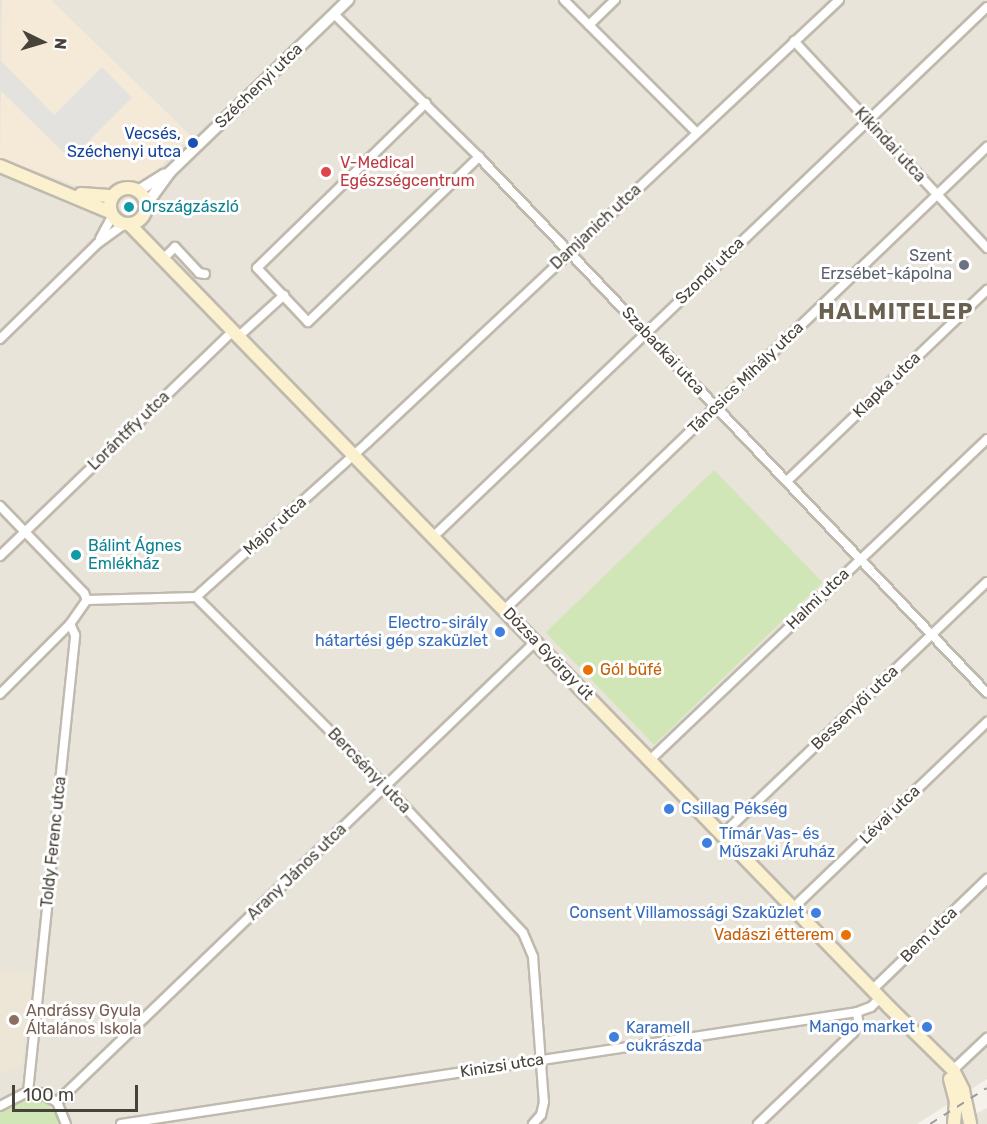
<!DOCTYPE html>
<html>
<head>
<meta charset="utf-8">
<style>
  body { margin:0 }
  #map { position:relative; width:987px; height:1124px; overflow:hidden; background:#f4f2eb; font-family:Rubik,sans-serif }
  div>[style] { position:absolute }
  .residential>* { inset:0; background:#e8e4d9 }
  .commercial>* { inset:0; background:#f5e9d8 }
  .education>* { inset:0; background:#ede6d6 }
  .green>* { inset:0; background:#d0e6b6; transform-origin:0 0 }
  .parking>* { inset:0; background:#e3e2df }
  .roads { filter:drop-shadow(2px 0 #c0baae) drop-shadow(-2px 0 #c0baae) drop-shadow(0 2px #c0baae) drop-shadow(0 -2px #c0baae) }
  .minor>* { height:8px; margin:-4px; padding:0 4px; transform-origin:4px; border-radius:4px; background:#fff }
  .tertiary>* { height:10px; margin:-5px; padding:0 5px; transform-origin:5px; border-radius:5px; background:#fff }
  .secondary>* { height:12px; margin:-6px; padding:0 6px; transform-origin:6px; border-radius:6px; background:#fcf1ce }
  .secondary>.ring { margin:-6px; padding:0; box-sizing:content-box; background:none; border:12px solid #fcf1ce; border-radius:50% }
  .rail>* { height:2px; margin-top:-1px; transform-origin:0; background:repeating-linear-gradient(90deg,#999 0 8px,transparent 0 16px) }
  .dots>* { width:16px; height:16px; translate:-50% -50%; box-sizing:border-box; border:3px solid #fff; border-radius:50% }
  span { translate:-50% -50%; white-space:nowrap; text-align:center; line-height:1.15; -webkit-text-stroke:6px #fff; paint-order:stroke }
  .street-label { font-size:16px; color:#484339 }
  .transit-label { font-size:16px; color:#164399 }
  .right { translate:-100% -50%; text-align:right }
  .health-label { font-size:16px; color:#be3a42 }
  .left { translate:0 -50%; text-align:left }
  .culture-label { font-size:16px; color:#0d838f }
  .worship-label { font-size:16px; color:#5b616d }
  .shop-label { font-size:16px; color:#366cbe }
  .food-label { font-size:16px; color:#c56008 }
  .education-label { font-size:16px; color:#785e54 }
  .district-label { font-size:22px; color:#6b6151; font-weight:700; letter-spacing:1.5px }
  .north { position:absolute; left:12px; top:12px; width:60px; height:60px; -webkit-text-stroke:4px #fff; paint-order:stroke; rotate:95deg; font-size:16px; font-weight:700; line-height:24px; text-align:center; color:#484339 }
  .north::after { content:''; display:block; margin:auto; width:21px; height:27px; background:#484339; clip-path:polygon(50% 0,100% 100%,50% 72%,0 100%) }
  .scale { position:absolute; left:12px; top:1085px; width:126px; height:27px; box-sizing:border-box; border:3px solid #484339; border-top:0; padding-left:8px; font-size:18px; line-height:21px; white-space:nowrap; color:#484339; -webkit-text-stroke:4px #fff; paint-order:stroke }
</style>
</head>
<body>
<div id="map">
  <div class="residential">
    <div style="clip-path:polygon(0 0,987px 0,987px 1079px,917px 1124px,0 1124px)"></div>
    <div style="clip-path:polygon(987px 1108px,987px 1124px,956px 1124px)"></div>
  </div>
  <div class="commercial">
    <div style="clip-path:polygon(2px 0,51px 0,191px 136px,144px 183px,127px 183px,112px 188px,73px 185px,0 158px)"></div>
  </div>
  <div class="education">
    <div style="clip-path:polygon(0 970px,32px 974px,22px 1065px,0 1075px)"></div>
  </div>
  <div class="green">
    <div style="left:714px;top:470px;width:156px;height:234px;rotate:46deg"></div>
    <div style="clip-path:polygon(34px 1098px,46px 1102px,56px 1115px,58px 1124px,0 1124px,0 1113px,21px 1100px)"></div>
  </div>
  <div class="parking">
    <div style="clip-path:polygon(0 60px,54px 115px,102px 67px,132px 98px,79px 151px,70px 147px,64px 153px,0 90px)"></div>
  </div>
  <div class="roads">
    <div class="minor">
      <div style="left:564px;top:0;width:187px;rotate:45deg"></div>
      <div style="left:334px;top:14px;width:204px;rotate:44.6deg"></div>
      <div style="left:479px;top:157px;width:738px;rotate:46.54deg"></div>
      <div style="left:589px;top:25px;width:36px;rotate:-44deg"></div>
      <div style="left:794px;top:41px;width:283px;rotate:47deg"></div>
      <div style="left:426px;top:103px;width:236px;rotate:135.7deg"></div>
      <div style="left:257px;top:268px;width:74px;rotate:46.6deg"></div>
      <div style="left:308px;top:322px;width:238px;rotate:-44deg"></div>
      <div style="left:100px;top:239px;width:26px;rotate:-62deg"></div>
      <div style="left:163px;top:259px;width:17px;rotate:-45deg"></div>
      <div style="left:175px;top:247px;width:35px;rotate:47deg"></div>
      <div style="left:199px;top:273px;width:6px;rotate:9deg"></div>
      <div style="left:239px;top:336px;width:61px;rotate:-42.3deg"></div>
      <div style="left:0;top:339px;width:136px;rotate:-44.4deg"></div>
      <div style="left:97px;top:244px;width:34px;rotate:-36deg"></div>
      <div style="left:787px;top:481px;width:277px;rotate:-43.7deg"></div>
      <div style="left:0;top:506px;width:121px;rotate:46deg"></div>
      <div style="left:84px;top:593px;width:8px;rotate:67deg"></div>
      <div style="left:434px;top:536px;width:765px;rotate:-43.73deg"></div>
      <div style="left:0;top:556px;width:325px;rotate:-44deg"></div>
      <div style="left:196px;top:597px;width:230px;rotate:-42deg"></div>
      <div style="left:367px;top:443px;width:647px;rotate:-43.18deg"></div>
      <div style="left:87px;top:600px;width:109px;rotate:-1.6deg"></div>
      <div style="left:196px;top:597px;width:269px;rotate:45deg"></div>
      <div style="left:386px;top:787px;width:200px;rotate:46.8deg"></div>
      <div style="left:523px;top:933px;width:26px;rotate:67deg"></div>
      <div style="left:533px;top:957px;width:145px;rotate:85.7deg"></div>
      <div style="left:544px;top:1102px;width:13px;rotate:103deg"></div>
      <div style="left:541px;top:1115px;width:12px;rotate:132deg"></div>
      <div style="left:505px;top:609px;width:668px;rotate:-43.79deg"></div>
      <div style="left:0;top:694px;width:99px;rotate:-45deg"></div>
      <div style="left:70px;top:624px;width:29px;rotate:-55deg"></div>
      <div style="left:650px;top:760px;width:465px;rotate:-43.6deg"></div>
      <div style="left:722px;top:835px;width:366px;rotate:-43.7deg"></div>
      <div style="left:793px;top:908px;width:269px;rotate:-43.8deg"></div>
      <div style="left:872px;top:990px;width:160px;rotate:-44deg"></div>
      <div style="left:953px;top:1070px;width:47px;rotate:-43.3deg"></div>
      <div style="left:28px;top:1092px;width:459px;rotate:-84.1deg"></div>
      <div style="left:75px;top:635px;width:12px;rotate:-114deg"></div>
      <div style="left:57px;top:1102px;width:665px;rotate:-43.9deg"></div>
      <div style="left:0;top:1106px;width:31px;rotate:-27deg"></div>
      <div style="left:28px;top:1092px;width:12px;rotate:5deg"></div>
      <div style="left:40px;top:1093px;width:19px;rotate:28deg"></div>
      <div style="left:57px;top:1102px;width:24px;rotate:68deg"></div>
      <div style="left:121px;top:1124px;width:744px;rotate:-8.65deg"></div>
      <div style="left:857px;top:1012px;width:15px;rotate:-20deg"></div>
      <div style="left:871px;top:1007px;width:13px;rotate:-45deg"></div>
      <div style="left:758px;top:1124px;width:132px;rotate:-43.8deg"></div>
      <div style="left:853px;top:1033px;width:13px;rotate:-67deg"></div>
      <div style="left:858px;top:1021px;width:9px;rotate:-96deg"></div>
    </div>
    <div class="tertiary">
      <div style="left:138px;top:191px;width:31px;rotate:-32deg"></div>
      <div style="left:146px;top:205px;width:41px;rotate:-54deg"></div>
      <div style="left:170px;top:172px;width:248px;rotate:-44deg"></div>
    </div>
    <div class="secondary">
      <div style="left:0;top:166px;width:119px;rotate:22.7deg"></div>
      <div class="ring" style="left:110px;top:188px;width:24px;height:24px"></div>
      <div style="left:81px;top:194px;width:31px;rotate:4deg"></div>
      <div style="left:129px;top:224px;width:1091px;rotate:45.85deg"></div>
      <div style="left:889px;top:1007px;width:90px;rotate:44.5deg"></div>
      <div style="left:953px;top:1070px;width:22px;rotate:63deg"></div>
      <div style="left:963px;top:1090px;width:35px;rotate:78deg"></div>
      <div style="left:950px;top:1079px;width:23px;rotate:75deg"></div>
      <div style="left:956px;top:1101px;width:23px;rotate:95deg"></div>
    </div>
  </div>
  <div class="rail">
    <div style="left:930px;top:1124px;width:67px;rotate:-32.3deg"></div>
  </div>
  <div class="dots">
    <div style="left:193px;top:143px;background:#1a4fb4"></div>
    <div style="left:326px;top:172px;background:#e0444e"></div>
    <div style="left:129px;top:207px;background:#0f9aa8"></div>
    <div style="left:964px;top:265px;background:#6b7280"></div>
    <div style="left:76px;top:555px;background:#0f9aa8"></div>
    <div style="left:500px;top:632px;background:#3f7fe0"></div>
    <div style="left:588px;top:670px;background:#e8710a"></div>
    <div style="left:669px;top:809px;background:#3f7fe0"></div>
    <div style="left:707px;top:843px;background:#3f7fe0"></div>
    <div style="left:816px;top:913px;background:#3f7fe0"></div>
    <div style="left:846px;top:935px;background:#e8710a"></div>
    <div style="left:14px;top:1020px;background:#8d6e63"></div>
    <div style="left:927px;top:1027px;background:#3f7fe0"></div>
    <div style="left:614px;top:1037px;background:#3f7fe0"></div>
  </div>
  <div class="street-label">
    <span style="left:259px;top:86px;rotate:-44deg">Széchenyi utca</span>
    <span style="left:890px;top:145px;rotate:47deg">Kikindai utca</span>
    <span style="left:596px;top:227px;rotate:-43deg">Damjanich utca</span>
    <span style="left:710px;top:271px;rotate:-44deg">Szondi utca</span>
    <span style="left:663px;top:351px;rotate:47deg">Szabadkai utca</span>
    <span style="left:746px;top:378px;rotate:-44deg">Táncsics Mihály utca</span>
    <span style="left:887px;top:385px;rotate:-44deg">Klapka utca</span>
    <span style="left:129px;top:431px;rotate:-44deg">Lorántffy utca</span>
    <span style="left:275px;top:526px;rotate:-42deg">Major utca</span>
    <span style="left:818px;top:599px;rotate:-44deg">Halmi utca</span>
    <span style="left:548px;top:654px;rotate:46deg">Dózsa György út</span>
    <span style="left:855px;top:708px;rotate:-44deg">Bessenyői utca</span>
    <span style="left:369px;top:771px;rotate:46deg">Bercsényi utca</span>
    <span style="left:890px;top:815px;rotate:-44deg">Lévai utca</span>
    <span style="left:54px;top:842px;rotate:-84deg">Toldy Ferenc utca</span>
    <span style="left:297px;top:872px;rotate:-44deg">Arany János utca</span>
    <span style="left:929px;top:935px;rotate:-44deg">Bem utca</span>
    <span style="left:502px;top:1066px;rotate:-9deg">Kinizsi utca</span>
  </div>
  <div class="transit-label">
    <span class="right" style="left:181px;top:143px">Vecsés,<br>Széchenyi utca</span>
  </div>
  <div class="health-label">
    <span class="left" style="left:340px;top:172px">V-Medical<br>Egészségcentrum</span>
  </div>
  <div class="culture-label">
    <span class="left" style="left:141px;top:207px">Országzászló</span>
    <span class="left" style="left:88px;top:555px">Bálint Ágnes<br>Emlékház</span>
  </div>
  <div class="worship-label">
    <span class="right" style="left:952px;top:265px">Szent<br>Erzsébet-kápolna</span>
  </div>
  <div class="shop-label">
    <span class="right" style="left:488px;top:632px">Electro-sirály<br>hátartési gép szaküzlet</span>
    <span class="left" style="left:681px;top:809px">Csillag Pékség</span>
    <span class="left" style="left:719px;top:843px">Tímár Vas- és<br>Műszaki Áruház</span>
    <span class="right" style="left:804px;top:913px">Consent Villamossági Szaküzlet</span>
    <span class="right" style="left:915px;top:1027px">Mango market</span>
    <span class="left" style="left:626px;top:1037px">Karamell<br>cukrászda</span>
  </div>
  <div class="food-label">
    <span class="left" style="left:600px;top:670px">Gól büfé</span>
    <span class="right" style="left:834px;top:935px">Vadászi étterem</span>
  </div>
  <div class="education-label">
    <span class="left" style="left:26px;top:1020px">Andrássy Gyula<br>Általános Iskola</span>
  </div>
  <div class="district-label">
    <span style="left:896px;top:312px">HALMITELEP</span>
  </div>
  <div class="north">N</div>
  <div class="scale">100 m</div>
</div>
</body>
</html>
